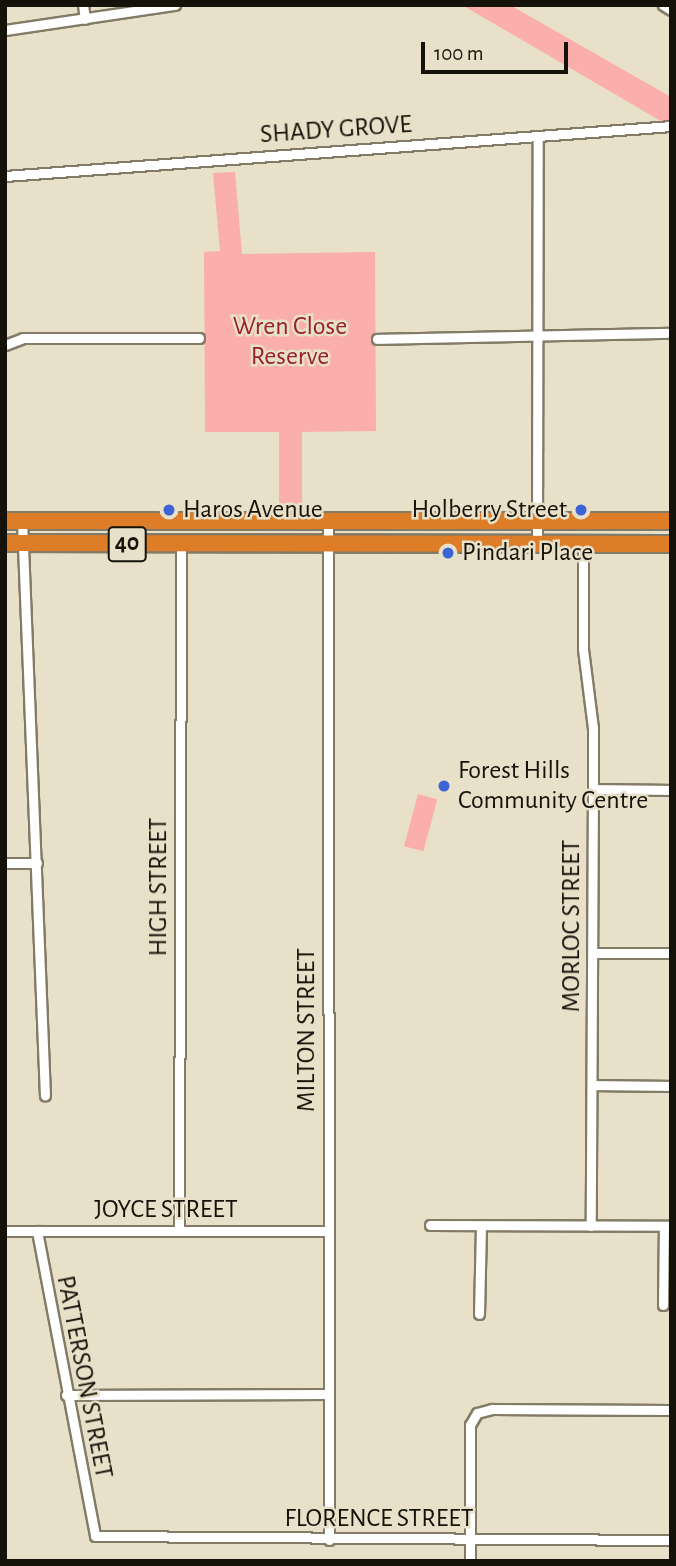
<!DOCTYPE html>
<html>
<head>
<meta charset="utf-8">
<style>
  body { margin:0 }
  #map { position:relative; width:676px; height:1566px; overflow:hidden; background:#e8e0c8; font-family:"Alegreya Sans",sans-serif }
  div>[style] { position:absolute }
  .green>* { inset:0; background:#faafac; transform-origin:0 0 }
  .roads { filter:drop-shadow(2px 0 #837b66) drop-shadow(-2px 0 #837b66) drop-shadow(0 2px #837b66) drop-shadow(0 -2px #837b66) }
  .street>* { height:9px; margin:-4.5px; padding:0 4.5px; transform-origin:4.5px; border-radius:4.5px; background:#fff }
  .highway>* { height:16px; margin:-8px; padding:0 8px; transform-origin:8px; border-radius:8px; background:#dd7d28 }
  .dots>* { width:19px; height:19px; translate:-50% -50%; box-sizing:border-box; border:4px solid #e8e0c8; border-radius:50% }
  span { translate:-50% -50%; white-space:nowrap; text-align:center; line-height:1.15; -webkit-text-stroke:5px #e8e0c8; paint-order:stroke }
  .shield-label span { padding:2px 5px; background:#e8e0c8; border:2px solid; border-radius:5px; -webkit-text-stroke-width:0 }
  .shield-label { font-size:24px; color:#15120a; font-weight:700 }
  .street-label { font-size:26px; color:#15120a }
  .park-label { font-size:26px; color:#9a1f2a }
  .poi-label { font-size:26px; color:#15120a }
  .left { translate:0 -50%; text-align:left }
  .right { translate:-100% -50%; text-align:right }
  .frame { position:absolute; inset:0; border:7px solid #15120a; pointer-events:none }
  .scale { position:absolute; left:421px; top:42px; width:147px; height:32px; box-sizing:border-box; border:4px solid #15120a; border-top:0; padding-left:9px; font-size:21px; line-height:24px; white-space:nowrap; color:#15120a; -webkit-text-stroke:5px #e8e0c8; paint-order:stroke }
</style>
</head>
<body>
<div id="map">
  <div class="green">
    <div style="clip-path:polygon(462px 5px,510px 5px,671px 97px,671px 127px)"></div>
    <div style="clip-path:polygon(235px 172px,242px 254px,375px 252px,376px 431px,302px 432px,302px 506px,279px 506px,279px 432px,205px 432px,204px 252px,220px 251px,213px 173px)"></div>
    <div style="left:418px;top:794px;width:20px;height:54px;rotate:15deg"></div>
  </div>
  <div class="roads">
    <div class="street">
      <div style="left:83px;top:5px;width:14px;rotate:82deg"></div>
      <div style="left:663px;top:5px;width:9px;rotate:32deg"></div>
      <div style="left:5px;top:30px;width:172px;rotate:-8.4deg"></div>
      <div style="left:5px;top:176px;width:668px;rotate:-4.29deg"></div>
      <div style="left:377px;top:339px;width:290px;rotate:-1.2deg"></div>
      <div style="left:5px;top:345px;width:19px;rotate:-21deg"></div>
      <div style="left:23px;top:338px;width:176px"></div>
      <div style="left:22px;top:521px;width:575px;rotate:87.71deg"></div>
      <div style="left:328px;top:521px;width:1019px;rotate:89.94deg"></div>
      <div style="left:537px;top:544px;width:408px;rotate:-89.9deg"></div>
      <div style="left:583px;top:544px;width:105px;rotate:90deg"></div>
      <div style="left:583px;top:649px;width:80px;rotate:82.8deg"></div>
      <div style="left:593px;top:728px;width:61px;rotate:90deg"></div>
      <div style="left:593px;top:789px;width:437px;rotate:90.3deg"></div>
      <div style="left:593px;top:789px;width:78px;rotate:0.7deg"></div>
      <div style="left:5px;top:863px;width:32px"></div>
      <div style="left:593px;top:953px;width:78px"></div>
      <div style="left:592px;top:1085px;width:79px;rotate:0.7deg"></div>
      <div style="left:430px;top:1225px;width:241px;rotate:0.2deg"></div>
      <div style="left:5px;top:1231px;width:323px"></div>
      <div style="left:37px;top:1231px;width:310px;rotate:79.2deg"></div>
      <div style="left:95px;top:1536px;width:576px;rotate:0.4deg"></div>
      <div style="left:179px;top:1231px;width:688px;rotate:-89.83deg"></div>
      <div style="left:663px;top:1305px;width:79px;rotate:-89.3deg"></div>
      <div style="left:479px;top:1314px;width:88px;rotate:-88.7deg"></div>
      <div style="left:66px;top:1395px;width:262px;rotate:-0.2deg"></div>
      <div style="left:470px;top:1561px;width:136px;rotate:-90deg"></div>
      <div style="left:470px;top:1425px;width:14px;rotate:-60deg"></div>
      <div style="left:477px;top:1413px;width:16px;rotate:-15deg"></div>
      <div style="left:492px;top:1409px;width:179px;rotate:0.3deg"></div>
    </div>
    <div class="highway">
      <div style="left:5px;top:521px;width:666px"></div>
      <div style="left:5px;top:543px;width:666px;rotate:0.09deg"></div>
    </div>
  </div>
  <div class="dots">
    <div style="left:169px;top:510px;background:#3d64d6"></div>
    <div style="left:581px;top:510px;background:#3d64d6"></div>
    <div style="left:448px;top:553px;background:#3d64d6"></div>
    <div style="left:444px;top:786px;background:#3d64d6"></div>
  </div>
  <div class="shield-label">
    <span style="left:127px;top:544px">40</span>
  </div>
  <div class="street-label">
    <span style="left:336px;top:130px;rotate:-4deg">SHADY GROVE</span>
    <span style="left:159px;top:887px;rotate:-90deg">HIGH STREET</span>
    <span style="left:572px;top:926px;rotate:-90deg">MORLOC STREET</span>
    <span style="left:307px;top:1030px;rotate:-90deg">MILTON STREET</span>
    <span style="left:166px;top:1210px">JOYCE STREET</span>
    <span style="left:84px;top:1377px;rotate:79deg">PATTERSON STREET</span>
    <span style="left:379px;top:1519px">FLORENCE STREET</span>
  </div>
  <div class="park-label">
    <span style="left:290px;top:342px">Wren Close<br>Reserve</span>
  </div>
  <div class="poi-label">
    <span class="left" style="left:183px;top:510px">Haros Avenue</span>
    <span class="right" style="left:567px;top:510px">Holberry Street</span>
    <span class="left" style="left:462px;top:553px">Pindari Place</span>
    <span class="left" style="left:458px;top:786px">Forest Hills<br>Community Centre</span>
  </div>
  <div class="frame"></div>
  <div class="scale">100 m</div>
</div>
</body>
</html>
